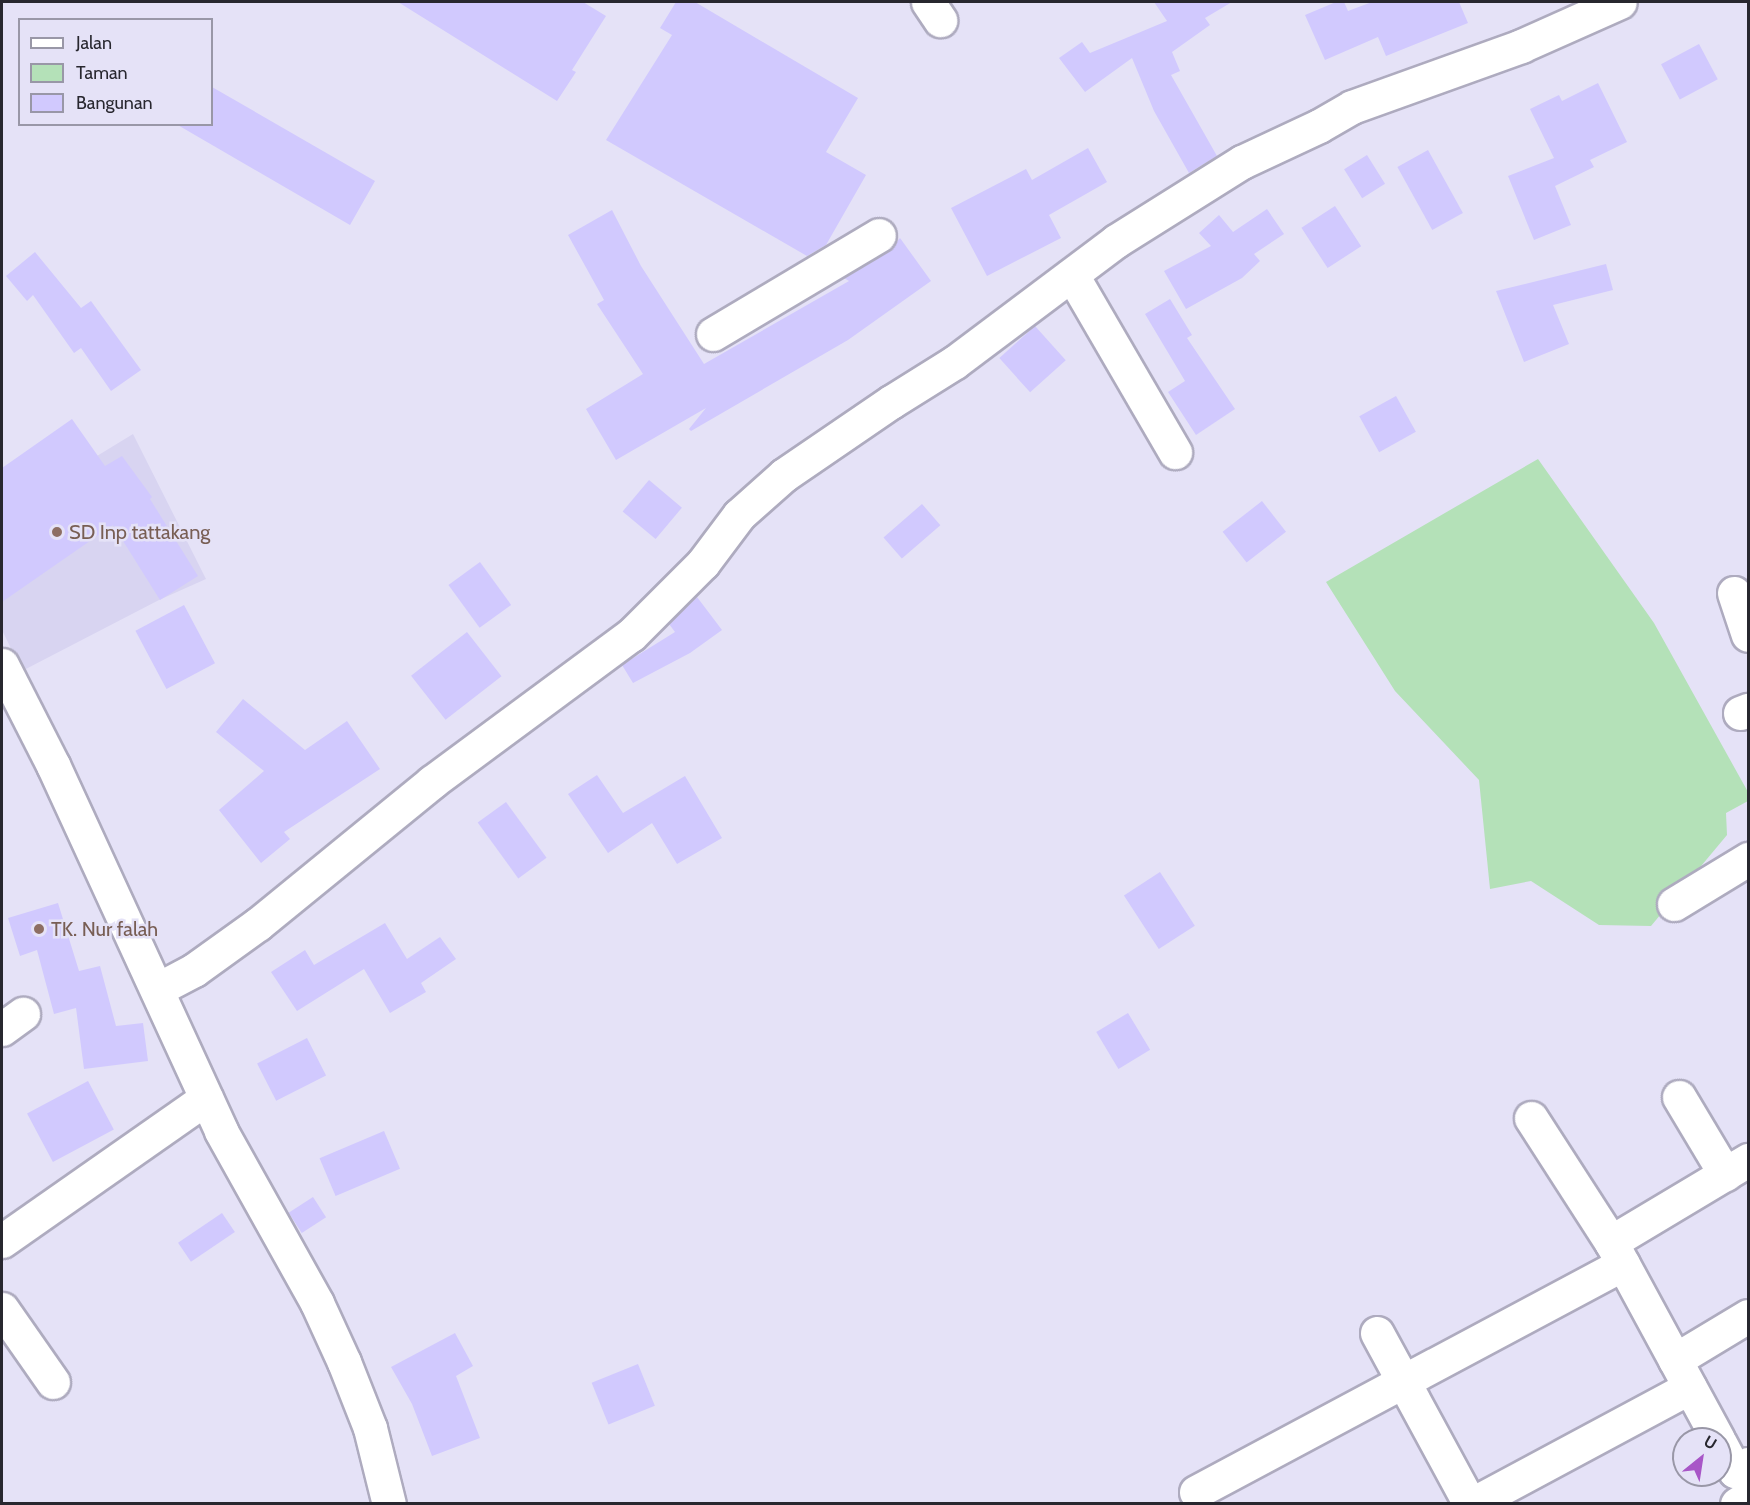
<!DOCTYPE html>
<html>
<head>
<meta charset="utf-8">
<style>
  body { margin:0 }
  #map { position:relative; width:1750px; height:1505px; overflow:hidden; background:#e5e2f7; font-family:Cabin,sans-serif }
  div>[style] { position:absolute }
  .built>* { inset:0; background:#d8d4f1 }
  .green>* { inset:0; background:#b4e1b8 }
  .building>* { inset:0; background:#d1c9fe; transform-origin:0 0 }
  .roads { filter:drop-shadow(2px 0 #aeabbf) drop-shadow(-2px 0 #aeabbf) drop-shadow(0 2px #aeabbf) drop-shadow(0 -2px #aeabbf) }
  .street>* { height:33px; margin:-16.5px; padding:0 16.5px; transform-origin:16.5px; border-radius:16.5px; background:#fff }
  .dots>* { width:16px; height:16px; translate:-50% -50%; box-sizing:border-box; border:3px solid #e5e2f7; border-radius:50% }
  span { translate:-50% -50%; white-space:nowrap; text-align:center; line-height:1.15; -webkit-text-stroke:5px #e5e2f7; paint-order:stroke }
  .education-label { font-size:20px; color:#785e54 }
  .left { translate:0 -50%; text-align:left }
  .frame { position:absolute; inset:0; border:3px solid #28272f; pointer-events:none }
  .legend { position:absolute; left:18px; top:18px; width:195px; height:108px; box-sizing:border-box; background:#e5e2f7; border:2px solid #9997a7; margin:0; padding:8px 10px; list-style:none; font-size:18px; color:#28272f }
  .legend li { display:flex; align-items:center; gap:12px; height:30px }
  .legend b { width:30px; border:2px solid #9997a7 }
  .north { position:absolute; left:1672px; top:1427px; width:60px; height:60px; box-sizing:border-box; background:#e5e2f7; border:2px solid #9997a7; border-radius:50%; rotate:30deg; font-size:16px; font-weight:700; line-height:24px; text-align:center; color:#28272f }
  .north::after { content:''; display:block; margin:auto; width:21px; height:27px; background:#a856c7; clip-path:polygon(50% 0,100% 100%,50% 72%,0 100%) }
</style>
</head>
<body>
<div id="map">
  <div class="built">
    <div style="clip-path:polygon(133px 434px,206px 579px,159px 600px,22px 671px,2px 630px,2px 514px)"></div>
  </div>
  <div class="green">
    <div style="clip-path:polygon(1538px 459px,1654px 623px,1748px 792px,1748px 801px,1726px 813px,1727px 835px,1651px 926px,1599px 925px,1531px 881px,1490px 889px,1479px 780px,1395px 691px,1326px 582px)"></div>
  </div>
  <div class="building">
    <div style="clip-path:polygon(398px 2px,583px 2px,606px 16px,572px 70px,576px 72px,557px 101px)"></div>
    <div style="clip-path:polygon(676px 2px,695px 2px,858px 98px,826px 152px,866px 175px,826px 245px,807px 256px,606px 140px,672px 35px,660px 28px)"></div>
    <div style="clip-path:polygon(1154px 2px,1232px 2px,1205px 18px,1210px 25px,1172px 52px,1180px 71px,1171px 75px,1217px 156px,1189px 173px,1154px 111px,1132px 58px,1085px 92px,1059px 58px,1082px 42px,1090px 53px,1167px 21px)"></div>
    <div style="clip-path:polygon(1336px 2px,1344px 2px,1348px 11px,1372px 2px,1459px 2px,1468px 23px,1386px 56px,1378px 37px,1325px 60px,1305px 15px)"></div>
    <div style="left:1699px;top:44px;width:40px;height:43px;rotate:62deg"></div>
    <div style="clip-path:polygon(1598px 83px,1627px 142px,1590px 160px,1594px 167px,1555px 186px,1571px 225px,1534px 240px,1508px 176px,1554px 158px,1530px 109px,1559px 95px,1562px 101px)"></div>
    <div style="clip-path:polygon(212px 87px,375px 181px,350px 225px,176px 124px,212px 124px)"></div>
    <div style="clip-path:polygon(1088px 148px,1107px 182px,1049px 215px,1061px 238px,987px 276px,951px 208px,1026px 169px,1032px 180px)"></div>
    <div style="left:1428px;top:150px;width:72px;height:35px;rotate:61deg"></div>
    <div style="left:1367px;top:155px;width:34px;height:27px;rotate:58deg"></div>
    <div style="left:1335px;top:206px;width:48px;height:40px;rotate:57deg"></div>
    <div style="clip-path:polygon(1267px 209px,1284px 234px,1254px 254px,1260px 261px,1242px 278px,1186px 309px,1164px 271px,1211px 246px,1199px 233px,1219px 215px,1233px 232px)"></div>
    <div style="clip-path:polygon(612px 210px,641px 266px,704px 364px,849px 281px,844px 278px,889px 251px,900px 238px,931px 281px,848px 340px,691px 431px,689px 429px,706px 408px,616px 460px,586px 409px,643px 374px,597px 304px,604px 300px,568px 235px)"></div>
    <div style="clip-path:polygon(35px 252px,81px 308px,91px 301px,141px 370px,111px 391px,81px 348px,74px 353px,33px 295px,27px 301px,6px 276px)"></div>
    <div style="clip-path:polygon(1606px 264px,1613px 290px,1553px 305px,1569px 344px,1524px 362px,1496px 291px)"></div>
    <div style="clip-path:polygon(1170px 299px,1192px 335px,1187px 338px,1235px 409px,1196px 435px,1168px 392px,1185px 381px,1145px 314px)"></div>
    <div style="left:1035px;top:326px;width:46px;height:48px;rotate:48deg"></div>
    <div style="left:1396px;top:396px;width:41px;height:42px;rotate:61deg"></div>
    <div style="clip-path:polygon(72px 419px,105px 466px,122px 456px,152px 497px,150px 499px,198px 576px,160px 600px,113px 525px,2px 602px,2px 468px)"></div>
    <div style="left:649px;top:480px;width:43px;height:41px;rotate:40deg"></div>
    <div style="left:1262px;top:501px;width:39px;height:50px;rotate:52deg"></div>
    <div style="left:922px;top:504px;width:28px;height:51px;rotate:49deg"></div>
    <div style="left:480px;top:562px;width:53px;height:39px;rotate:54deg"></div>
    <div style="clip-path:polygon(697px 597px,722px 630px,690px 653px,633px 683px,622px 665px,675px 632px,669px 624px)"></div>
    <div style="left:184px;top:605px;width:66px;height:55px;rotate:62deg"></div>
    <div style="left:467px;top:632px;width:56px;height:71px;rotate:52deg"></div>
    <div style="clip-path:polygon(243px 699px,305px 750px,347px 721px,380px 769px,284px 832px,290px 839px,261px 863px,219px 810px,264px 771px,216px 732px)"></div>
    <div style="clip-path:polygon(597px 775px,623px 813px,685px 776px,722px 838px,677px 864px,652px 823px,608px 853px,568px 794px)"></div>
    <div style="left:506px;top:802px;width:69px;height:35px;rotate:54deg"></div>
    <div style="left:1160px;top:872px;width:64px;height:43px;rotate:57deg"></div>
    <div style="clip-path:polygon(58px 903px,79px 971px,100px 966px,116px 1026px,143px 1023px,148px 1061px,84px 1069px,76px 1008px,54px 1014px,37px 950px,20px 956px,8px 918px)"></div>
    <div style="clip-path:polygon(385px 923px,407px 959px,440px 937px,456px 959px,421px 983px,426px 992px,390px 1013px,364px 969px,297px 1011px,271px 972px,305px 950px,314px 965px)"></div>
    <div style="left:1128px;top:1013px;width:43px;height:37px;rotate:59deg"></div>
    <div style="left:307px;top:1038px;width:42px;height:56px;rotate:63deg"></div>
    <div style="left:88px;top:1081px;width:55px;height:69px;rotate:62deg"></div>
    <div style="left:384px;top:1131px;width:41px;height:70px;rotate:67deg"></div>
    <div style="left:313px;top:1197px;width:24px;height:29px;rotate:57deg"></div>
    <div style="left:222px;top:1213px;width:23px;height:53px;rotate:56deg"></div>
    <div style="clip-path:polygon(455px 1333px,473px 1366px,456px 1376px,480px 1438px,432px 1456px,412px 1404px,391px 1367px)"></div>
    <div style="left:638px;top:1364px;width:45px;height:50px;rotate:68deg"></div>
  </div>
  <div class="roads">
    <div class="street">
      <div style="left:928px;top:2px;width:22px;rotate:56deg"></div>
      <div style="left:1072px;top:275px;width:205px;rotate:59.8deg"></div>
      <div style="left:713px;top:334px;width:193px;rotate:-30.8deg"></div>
      <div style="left:1734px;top:593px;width:44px;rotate:71.6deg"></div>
      <div style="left:2px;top:665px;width:112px;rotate:63deg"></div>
      <div style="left:53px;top:765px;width:403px;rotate:65.3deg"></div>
      <div style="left:221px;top:1131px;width:197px;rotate:60.8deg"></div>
      <div style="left:317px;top:1303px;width:65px;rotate:65.4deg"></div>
      <div style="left:344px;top:1362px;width:71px;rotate:68.5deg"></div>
      <div style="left:370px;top:1428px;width:78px;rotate:76deg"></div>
      <div style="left:1740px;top:713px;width:9px;rotate:-21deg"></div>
      <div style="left:1674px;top:904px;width:87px;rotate:-31.3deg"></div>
      <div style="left:158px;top:989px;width:41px;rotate:-27.8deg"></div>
      <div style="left:194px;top:970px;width:79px;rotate:-35.7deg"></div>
      <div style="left:258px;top:924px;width:225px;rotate:-39.2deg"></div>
      <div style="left:432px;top:782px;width:247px;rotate:-36.5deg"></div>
      <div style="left:631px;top:635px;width:102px;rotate:-45deg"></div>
      <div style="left:703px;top:563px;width:60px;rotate:-53.1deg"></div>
      <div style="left:739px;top:515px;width:60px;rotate:-41.6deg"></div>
      <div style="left:784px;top:475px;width:130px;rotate:-34.3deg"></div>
      <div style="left:891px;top:402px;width:75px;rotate:-32deg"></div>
      <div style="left:955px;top:362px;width:201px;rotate:-36.9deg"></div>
      <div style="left:1116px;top:241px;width:149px;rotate:-32.1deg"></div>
      <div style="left:1242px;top:162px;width:85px;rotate:-25.1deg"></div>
      <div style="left:1319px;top:126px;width:38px;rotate:-30deg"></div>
      <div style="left:1352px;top:107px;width:180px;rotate:-19.8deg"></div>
      <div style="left:1521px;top:46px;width:108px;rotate:-24deg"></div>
      <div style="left:2px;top:1029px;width:26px;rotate:-36deg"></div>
      <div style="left:1679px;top:1097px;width:90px;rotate:59.1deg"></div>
      <div style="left:1531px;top:1118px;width:148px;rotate:57.2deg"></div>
      <div style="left:1611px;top:1242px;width:224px;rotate:61.5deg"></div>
      <div style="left:2px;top:1241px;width:249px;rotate:-35deg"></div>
      <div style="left:1611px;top:1242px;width:160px;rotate:-30.9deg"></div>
      <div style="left:2px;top:1309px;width:89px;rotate:55.1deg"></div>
      <div style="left:1377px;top:1333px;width:195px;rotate:61.5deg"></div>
      <div style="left:1675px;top:1360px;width:85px;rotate:-31.1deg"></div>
      <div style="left:1720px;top:1443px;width:32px;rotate:62deg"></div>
      <div style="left:1735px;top:1471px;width:15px;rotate:-28deg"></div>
      <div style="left:1196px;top:1492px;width:484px;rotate:-28.1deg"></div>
      <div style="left:1472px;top:1504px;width:247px;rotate:-28.2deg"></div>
      <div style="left:1737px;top:1504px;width:13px;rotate:-32deg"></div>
    </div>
  </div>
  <div class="dots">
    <div style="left:57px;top:532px;background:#8d6e63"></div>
    <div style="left:39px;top:929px;background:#8d6e63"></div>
  </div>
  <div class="education-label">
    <span class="left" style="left:69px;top:532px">SD Inp tattakang</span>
    <span class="left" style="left:51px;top:929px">TK. Nur falah</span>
  </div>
  <div class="frame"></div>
  <ul class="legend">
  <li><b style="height:8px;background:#fff"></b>Jalan</li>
  <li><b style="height:16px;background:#b4e1b8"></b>Taman</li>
  <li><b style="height:16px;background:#d1c9fe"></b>Bangunan</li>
  </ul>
  <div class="north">U</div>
</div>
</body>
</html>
